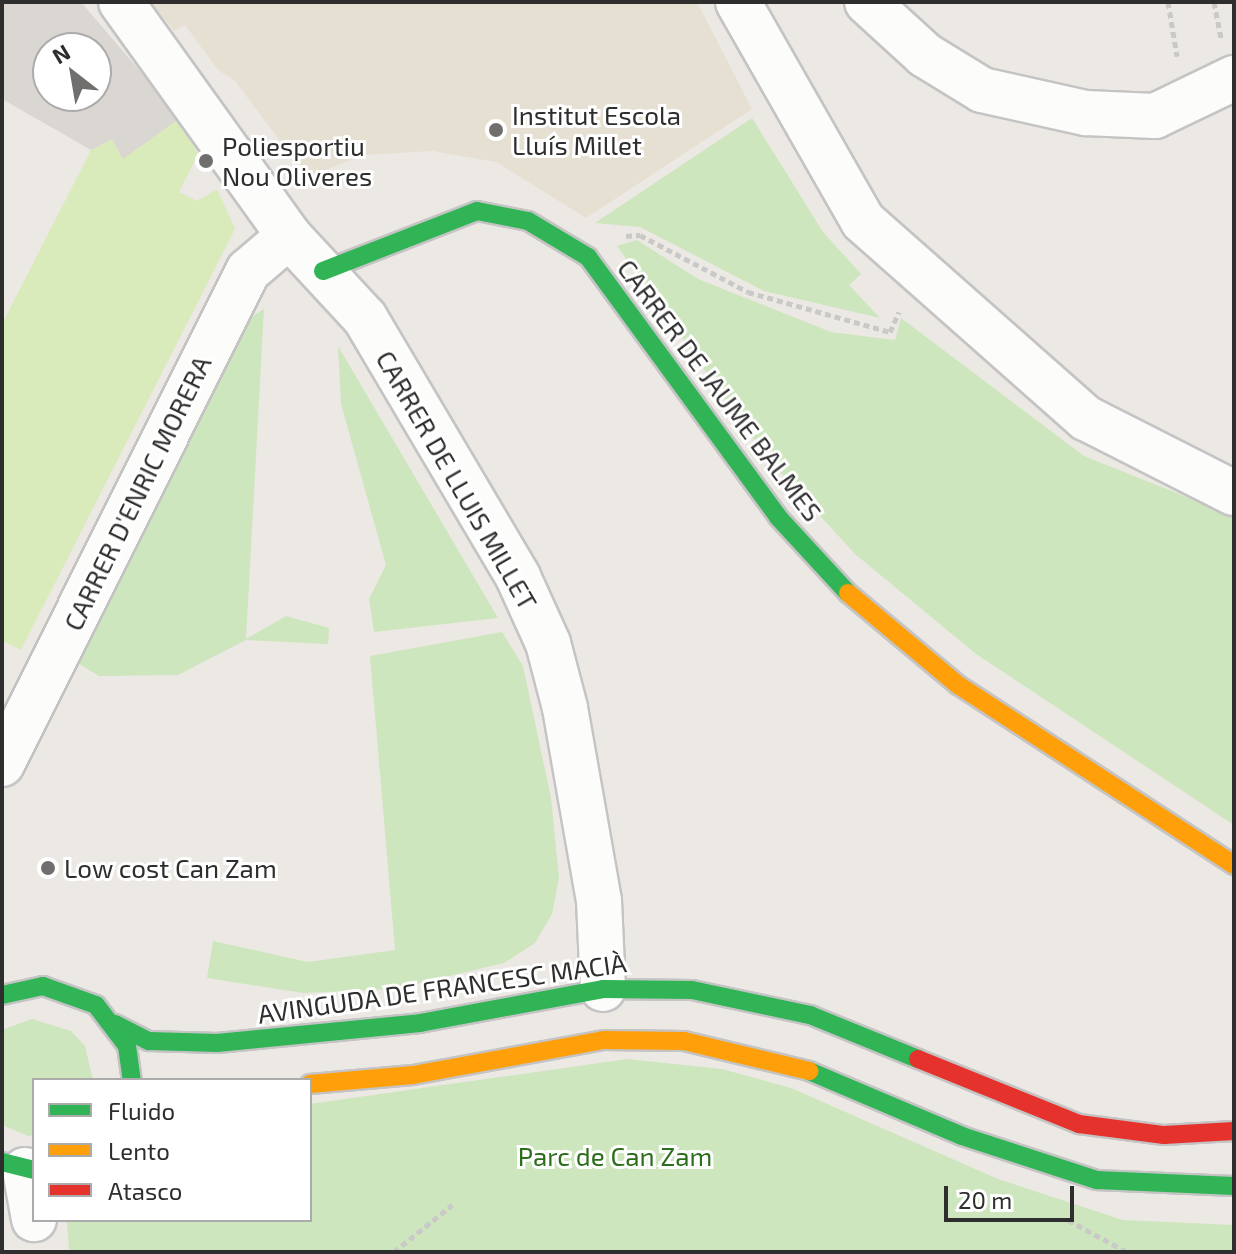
<!DOCTYPE html>
<html>
<head>
<meta charset="utf-8">
<style>
  body { margin:0 }
  #map { position:relative; width:1236px; height:1254px; overflow:hidden; background:#ece8e4; font-family:"Exo 2",sans-serif }
  div>[style] { position:absolute }
  .education>* { inset:0; background:#e6e0d3 }
  .green>* { inset:0; background:#cee6be }
  .pitch>* { inset:0; background:#d9eabb }
  .plaza>* { inset:0; background:#dad6d2 }
  .path>* { height:5px; margin-top:-2.5px; transform-origin:0; background:repeating-linear-gradient(90deg,#c9c9c8 0 6px,transparent 0 10px) }
  .roads { filter:drop-shadow(2px 0 #c5c4c5) drop-shadow(-2px 0 #c5c4c5) drop-shadow(0 2px #c5c4c5) drop-shadow(0 -2px #c5c4c5) }
  .street>* { height:44px; margin:-22px; padding:0 22px; transform-origin:22px; border-radius:22px; background:#fcfcfb }
  .fast>* { height:18px; margin:-9px; padding:0 9px; transform-origin:9px; border-radius:9px; background:#30b455 }
  .slow>* { height:18px; margin:-9px; padding:0 9px; transform-origin:9px; border-radius:9px; background:#ff9f0a }
  .jam>* { height:18px; margin:-9px; padding:0 9px; transform-origin:9px; border-radius:9px; background:#e5322d }
  .dots>* { width:22px; height:22px; translate:-50% -50%; box-sizing:border-box; border:4px solid #fff; border-radius:50% }
  span { translate:-50% -50%; white-space:nowrap; text-align:center; line-height:1.15; -webkit-text-stroke:6px #fff; paint-order:stroke }
  .poi-label { font-size:26px; color:#2e2e2e }
  .left { translate:0 -50%; text-align:left }
  .street-label { font-size:26px; color:#2e2e2e }
  .park-label { font-size:26px; color:#2c6e1b }
  .frame { position:absolute; inset:0; border:4px solid #2e2e2e; pointer-events:none }
  .legend { position:absolute; left:32px; top:1078px; width:280px; height:144px; box-sizing:border-box; background:#fff; border:2px solid #ababab; margin:0; padding:10px 14px; list-style:none; font-size:24px; color:#2e2e2e }
  .legend li { display:flex; align-items:center; gap:16px; height:40px }
  .legend b { width:40px; border:2px solid #ababab }
  .north { position:absolute; left:32px; top:32px; width:80px; height:80px; box-sizing:border-box; background:#fff; border:2px solid #ababab; border-radius:50%; rotate:329deg; font-size:22px; font-weight:700; line-height:32px; text-align:center; color:#2e2e2e }
  .north::after { content:''; display:block; margin:auto; width:28px; height:36px; background:#706f6e; clip-path:polygon(50% 0,100% 100%,50% 72%,0 100%) }
  .scale { position:absolute; left:944px; top:1186px; width:130px; height:36px; box-sizing:border-box; border:4px solid #2e2e2e; border-top:0; padding-left:10px; font-size:24px; line-height:28px; white-space:nowrap; color:#2e2e2e; -webkit-text-stroke:6px #fff; paint-order:stroke }
</style>
</head>
<body>
<div id="map">
  <div class="education">
    <div style="clip-path:polygon(151px 2px,697px 2px,752px 109px,586px 218px,496px 162px,433px 151px,364px 155px,307px 177px,235px 81px,218px 70px,185px 25px,174px 31px)"></div>
  </div>
  <div class="green">
    <div style="clip-path:polygon(752px 118px,823px 232px,861px 274px,849px 285px,880px 318px,764px 291px,640px 227px,595px 223px)"></div>
    <div style="clip-path:polygon(637px 240px,698px 279px,831px 332px,895px 340px,901px 318px,1084px 456px,1234px 516px,1234px 825px,976px 654px,855px 554px,767px 458px,617px 246px)"></div>
    <div style="clip-path:polygon(264px 309px,246px 639px,286px 616px,329px 628px,328px 644px,246px 640px,178px 675px,99px 676px,76px 662px,245px 321px)"></div>
    <div style="clip-path:polygon(338px 346px,498px 618px,374px 632px,369px 599px,386px 565px,341px 404px)"></div>
    <div style="clip-path:polygon(502px 632px,523px 666px,551px 798px,559px 878px,552px 914px,535px 943px,504px 963px,395px 989px,303px 993px,207px 978px,213px 941px,308px 962px,395px 950px,370px 656px)"></div>
    <div style="clip-path:polygon(32px 1019px,71px 1031px,85px 1046px,93px 1080px,34px 1080px,34px 1135px,28px 1136px,2px 1125px,2px 1030px)"></div>
    <div style="clip-path:polygon(627px 1059px,722px 1069px,791px 1088px,998px 1179px,1123px 1220px,1234px 1225px,1234px 1252px,69px 1252px,67px 1220px,310px 1220px,310px 1104px)"></div>
  </div>
  <div class="pitch">
    <div style="clip-path:polygon(180px 118px,198px 154px,179px 192px,197px 201px,217px 189px,235px 229px,21px 650px,2px 641px,2px 324px,91px 150px,112px 139px,123px 158px)"></div>
  </div>
  <div class="plaza">
    <div style="clip-path:polygon(evenodd,2px 2px,81px 2px,180px 118px,123px 159px,112px 139px,91px 150px,2px 99px,2px 2px,48px 48px,96px 48px,96px 96px,48px 96px,48px 48px)"></div>
  </div>
  <div class="path">
    <div style="left:1168px;top:2px;width:55px;rotate:80.5deg"></div>
    <div style="left:1214px;top:2px;width:37px;rotate:79deg"></div>
    <div style="left:626px;top:236px;width:14px;rotate:-4deg"></div>
    <div style="left:640px;top:235px;width:122px;rotate:27.8deg"></div>
    <div style="left:748px;top:292px;width:148px;rotate:15.7deg"></div>
    <div style="left:890px;top:332px;width:22px;rotate:-66deg"></div>
    <div style="left:1068px;top:1220px;width:67px;rotate:28.5deg"></div>
    <div style="left:394px;top:1252px;width:75px;rotate:-39deg"></div>
  </div>
  <div class="roads">
    <div class="street">
      <div style="left:121px;top:2px;width:288px;rotate:54.3deg"></div>
      <div style="left:289px;top:236px;width:112px;rotate:47.2deg"></div>
      <div style="left:365px;top:318px;width:301px;rotate:59.4deg"></div>
      <div style="left:518px;top:577px;width:72px;rotate:65.6deg"></div>
      <div style="left:548px;top:643px;width:67px;rotate:75.3deg"></div>
      <div style="left:565px;top:708px;width:196px;rotate:80deg"></div>
      <div style="left:599px;top:901px;width:88px;rotate:87.4deg"></div>
      <div style="left:738px;top:2px;width:252px;rotate:60.3deg"></div>
      <div style="left:863px;top:221px;width:298px;rotate:41.5deg"></div>
      <div style="left:1086px;top:418px;width:166px;rotate:26.9deg"></div>
      <div style="left:867px;top:2px;width:79px;rotate:42.4deg"></div>
      <div style="left:925px;top:55px;width:67px;rotate:31.6deg"></div>
      <div style="left:982px;top:90px;width:107px;rotate:12.5deg"></div>
      <div style="left:1086px;top:113px;width:69px;rotate:2.5deg"></div>
      <div style="left:1155px;top:116px;width:88px;rotate:-25.7deg"></div>
      <div style="left:2px;top:764px;width:551px;rotate:-63.48deg"></div>
      <div style="left:248px;top:271px;width:54px;rotate:-40.5deg"></div>
      <div style="left:25px;top:1170px;width:50px;rotate:79.6deg"></div>
    </div>
    <div class="fast">
      <div style="left:323px;top:271px;width:165px;rotate:-21.3deg"></div>
      <div style="left:477px;top:211px;width:52px;rotate:11.1deg"></div>
      <div style="left:528px;top:221px;width:70px;rotate:31deg"></div>
      <div style="left:588px;top:257px;width:322px;rotate:53.8deg"></div>
      <div style="left:778px;top:517px;width:103px;rotate:47.4deg"></div>
      <div style="left:2px;top:995px;width:42px;rotate:-12.4deg"></div>
      <div style="left:43px;top:986px;width:56px;rotate:19.7deg"></div>
      <div style="left:96px;top:1005px;width:51px;rotate:52.9deg"></div>
      <div style="left:127px;top:1046px;width:34px;rotate:82deg"></div>
      <div style="left:115px;top:1024px;width:38px;rotate:27deg"></div>
      <div style="left:149px;top:1041px;width:68px;rotate:1.7deg"></div>
      <div style="left:217px;top:1043px;width:204px;rotate:-5.6deg"></div>
      <div style="left:420px;top:1023px;width:186px;rotate:-10.5deg"></div>
      <div style="left:603px;top:989px;width:89px;rotate:0.6deg"></div>
      <div style="left:692px;top:990px;width:121px;rotate:12deg"></div>
      <div style="left:810px;top:1015px;width:117px;rotate:22.2deg"></div>
      <div style="left:809px;top:1071px;width:166px;rotate:23deg"></div>
      <div style="left:962px;top:1136px;width:142px;rotate:18.1deg"></div>
      <div style="left:1097px;top:1180px;width:137px;rotate:2.5deg"></div>
      <div style="left:2px;top:1162px;width:33px;rotate:14deg"></div>
    </div>
    <div class="slow">
      <div style="left:848px;top:593px;width:143px;rotate:39.9deg"></div>
      <div style="left:958px;top:685px;width:330px;rotate:33.1deg"></div>
      <div style="left:310px;top:1084px;width:103px;rotate:-5deg"></div>
      <div style="left:413px;top:1075px;width:194px;rotate:-10.4deg"></div>
      <div style="left:604px;top:1040px;width:80px;rotate:0.7deg"></div>
      <div style="left:684px;top:1041px;width:129px;rotate:13.5deg"></div>
    </div>
    <div class="jam">
      <div style="left:918px;top:1059px;width:174px;rotate:22deg"></div>
      <div style="left:1079px;top:1124px;width:86px;rotate:7.4deg"></div>
      <div style="left:1164px;top:1135px;width:70px;rotate:-3.3deg"></div>
    </div>
  </div>
  <div class="dots">
    <div style="left:496px;top:130px;background:#706f6e"></div>
    <div style="left:206px;top:161px;background:#706f6e"></div>
    <div style="left:48px;top:868px;background:#706f6e"></div>
  </div>
  <div class="poi-label">
    <span class="left" style="left:512px;top:130px">Institut Escola<br>Lluís Millet</span>
    <span class="left" style="left:222px;top:161px">Poliesportiu<br>Nou Oliveres</span>
    <span class="left" style="left:64px;top:868px">Low cost Can Zam</span>
  </div>
  <div class="street-label">
    <span style="left:720px;top:390px;rotate:53deg">CARRER DE JAUME BALMES</span>
    <span style="left:457px;top:480px;rotate:60deg">CARRER DE LLUIS MILLET</span>
    <span style="left:137px;top:493px;rotate:-64deg">CARRER D'ENRIC MORERA</span>
    <span style="left:442px;top:988px;rotate:-8deg">AVINGUDA DE FRANCESC MACIÀ</span>
  </div>
  <div class="park-label">
    <span style="left:615px;top:1156px">Parc de Can Zam</span>
  </div>
  <div class="frame"></div>
  <ul class="legend">
  <li><b style="height:10px;background:#30b455"></b>Fluido</li>
  <li><b style="height:10px;background:#ff9f0a"></b>Lento</li>
  <li><b style="height:10px;background:#e5322d"></b>Atasco</li>
  </ul>
  <div class="north">N</div>
  <div class="scale">20 m</div>
</div>
</body>
</html>
